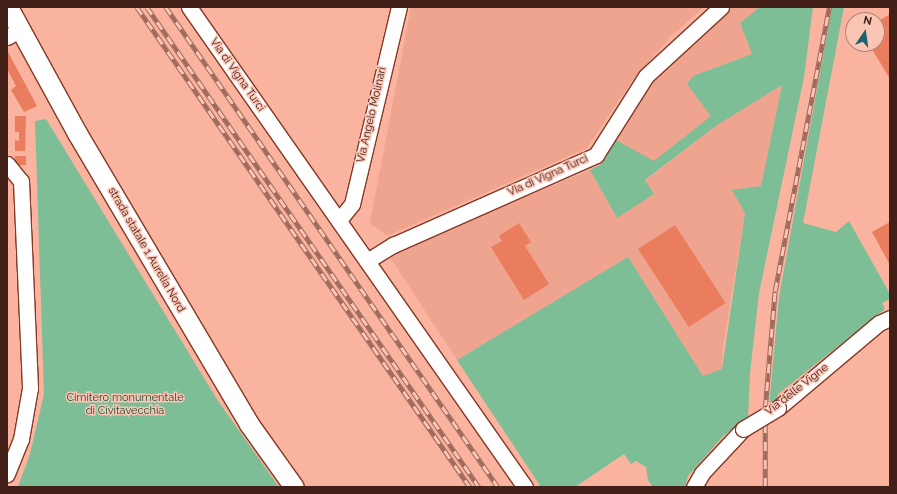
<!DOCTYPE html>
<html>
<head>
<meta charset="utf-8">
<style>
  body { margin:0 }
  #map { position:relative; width:897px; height:494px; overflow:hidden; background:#f9b39f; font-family:Raleway,sans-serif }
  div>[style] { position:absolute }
  .built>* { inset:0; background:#efa48f }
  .green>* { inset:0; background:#7dbe96 }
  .building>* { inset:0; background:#ea7d5e; transform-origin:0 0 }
  .roads { filter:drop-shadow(1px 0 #843924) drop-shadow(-1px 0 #843924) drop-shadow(0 1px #843924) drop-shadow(0 -1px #843924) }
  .minor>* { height:15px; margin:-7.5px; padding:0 7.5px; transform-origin:7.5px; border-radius:7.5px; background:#fff }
  .major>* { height:19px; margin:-9.5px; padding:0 9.5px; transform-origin:9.5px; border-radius:9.5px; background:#fff }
  .rail>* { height:4.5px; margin-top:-2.25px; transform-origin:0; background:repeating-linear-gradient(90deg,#fbc5b6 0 9px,#9d695a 0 18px); box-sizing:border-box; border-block:1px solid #9d695a }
  .bridges { filter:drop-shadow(1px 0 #843924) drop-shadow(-1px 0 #843924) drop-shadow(0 1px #843924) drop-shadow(0 -1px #843924) }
  .minor-bridge>* { height:15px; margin:-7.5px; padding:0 7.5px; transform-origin:7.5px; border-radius:7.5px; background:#fff }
  span { translate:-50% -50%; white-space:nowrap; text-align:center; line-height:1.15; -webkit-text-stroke:3px #fbc5b6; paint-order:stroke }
  .street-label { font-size:11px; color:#422017 }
  .park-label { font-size:11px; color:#1c4b31 }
  .frame { position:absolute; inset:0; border:8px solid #422017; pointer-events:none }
  .north { position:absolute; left:845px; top:12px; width:40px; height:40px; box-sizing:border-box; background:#fbc5b6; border:1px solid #b18376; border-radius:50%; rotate:13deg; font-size:11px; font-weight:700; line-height:16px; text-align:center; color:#422017 }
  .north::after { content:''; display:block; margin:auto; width:14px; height:18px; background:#1b6272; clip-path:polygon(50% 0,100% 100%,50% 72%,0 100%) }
</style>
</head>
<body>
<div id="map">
  <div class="built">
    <div style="clip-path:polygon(411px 7px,704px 7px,669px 38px,632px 81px,587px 148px,387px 236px,370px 223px)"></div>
    <div style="clip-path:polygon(731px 7px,760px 7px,740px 24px,752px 54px,693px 76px,711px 116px,654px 162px,614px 139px,647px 83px)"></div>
    <div style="clip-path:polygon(782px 84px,761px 187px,745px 213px,723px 347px,722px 369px,712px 375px,703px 376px,628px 257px,457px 360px,390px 257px,457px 226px,590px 170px,617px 218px,654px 194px,645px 181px,717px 125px)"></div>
  </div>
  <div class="green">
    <div style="clip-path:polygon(760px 7px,813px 7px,804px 77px,759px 293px,750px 373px,748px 418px,724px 435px,688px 476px,685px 487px,653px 487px,648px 480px,646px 467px,636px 461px,631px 464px,624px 454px,575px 487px,541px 487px,457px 360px,628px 257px,703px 376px,722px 369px,745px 213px,732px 190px,761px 186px,782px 85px,717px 125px,645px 180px,654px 194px,617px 218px,590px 170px,603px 163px,614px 139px,654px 161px,711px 116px,687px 84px,693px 76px,752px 54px,740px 23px)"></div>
    <div style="clip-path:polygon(832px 7px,844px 7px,803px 223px,836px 232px,849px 221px,890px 294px,890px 299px,882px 303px,885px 309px,778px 394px,777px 402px,769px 407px,779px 297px)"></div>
    <div style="clip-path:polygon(46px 119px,218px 401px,279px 487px,18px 487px,30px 454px,44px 394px,35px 121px)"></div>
  </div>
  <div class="building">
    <div style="clip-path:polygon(890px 14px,890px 79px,869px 44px,877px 44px,877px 22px)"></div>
    <div style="clip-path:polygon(7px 50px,37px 106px,24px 112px,11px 90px,16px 86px,7px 69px)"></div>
    <div style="clip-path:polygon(15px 116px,26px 116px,25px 151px,15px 151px,15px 140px,19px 141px,19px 132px,15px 132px)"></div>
    <div style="left:15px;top:156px;width:11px;height:9px"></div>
    <div style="clip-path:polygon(890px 222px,890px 265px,872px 232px)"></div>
    <div style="clip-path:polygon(519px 223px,531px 242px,525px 246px,549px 284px,524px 300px,491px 247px,502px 241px,499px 236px)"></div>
    <div style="left:675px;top:225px;width:93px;height:44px;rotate:57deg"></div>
  </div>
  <div class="roads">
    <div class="minor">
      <div style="left:189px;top:7px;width:586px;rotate:55.01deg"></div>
      <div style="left:7px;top:37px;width:16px;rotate:-30deg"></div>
      <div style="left:7px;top:164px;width:22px;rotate:51deg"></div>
      <div style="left:21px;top:181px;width:207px;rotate:87.5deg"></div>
      <div style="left:30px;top:388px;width:52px;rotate:100deg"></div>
      <div style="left:21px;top:439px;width:38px;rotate:112deg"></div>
      <div style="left:339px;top:220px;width:21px;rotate:-51deg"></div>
      <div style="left:352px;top:204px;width:203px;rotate:-76.6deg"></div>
      <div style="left:367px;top:261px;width:31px;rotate:-32deg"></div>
      <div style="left:393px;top:245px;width:222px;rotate:-23.9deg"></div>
      <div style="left:596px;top:155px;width:93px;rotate:-57.7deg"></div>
      <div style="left:646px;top:76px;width:102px;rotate:-42.6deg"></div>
      <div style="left:778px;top:408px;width:132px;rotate:-40.1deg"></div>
      <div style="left:879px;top:323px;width:12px;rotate:-24deg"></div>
      <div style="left:694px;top:487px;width:16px;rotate:-60deg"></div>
      <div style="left:702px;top:473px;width:60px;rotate:-47deg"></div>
    </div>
    <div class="major">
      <div style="left:8px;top:7px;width:144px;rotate:61.3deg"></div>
      <div style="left:77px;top:133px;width:338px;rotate:59.4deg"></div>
      <div style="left:249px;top:424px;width:77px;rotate:54.5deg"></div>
    </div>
  </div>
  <div class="rail">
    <div style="left:137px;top:7px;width:584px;rotate:55.25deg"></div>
    <div style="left:147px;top:7px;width:584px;rotate:55.33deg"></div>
    <div style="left:166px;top:7px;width:584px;rotate:55.33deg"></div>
    <div style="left:765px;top:487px;width:78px;rotate:-90deg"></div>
    <div style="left:765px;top:409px;width:118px;rotate:-85.2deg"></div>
    <div style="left:775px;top:291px;width:289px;rotate:-79.2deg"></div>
  </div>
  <div class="bridges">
    <div class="minor-bridge">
      <div style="left:743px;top:429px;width:41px;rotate:-31deg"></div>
    </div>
  </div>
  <div class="street-label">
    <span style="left:237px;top:75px;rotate:55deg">Via di Vigna Turci</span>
    <span style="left:372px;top:115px;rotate:-77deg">Via Angelo Molinari</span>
    <span style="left:548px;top:176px;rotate:-24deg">Via di Vigna Turci</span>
    <span style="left:146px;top:250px;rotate:60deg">strada statale 1 Aurelia Nord</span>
    <span style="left:797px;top:390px;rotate:-38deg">Via delle Vigne</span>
  </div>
  <div class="park-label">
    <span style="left:125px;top:405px">Cimitero monumentale<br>di Civitavecchia</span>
  </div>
  <div class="frame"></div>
  <div class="north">N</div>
</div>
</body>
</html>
